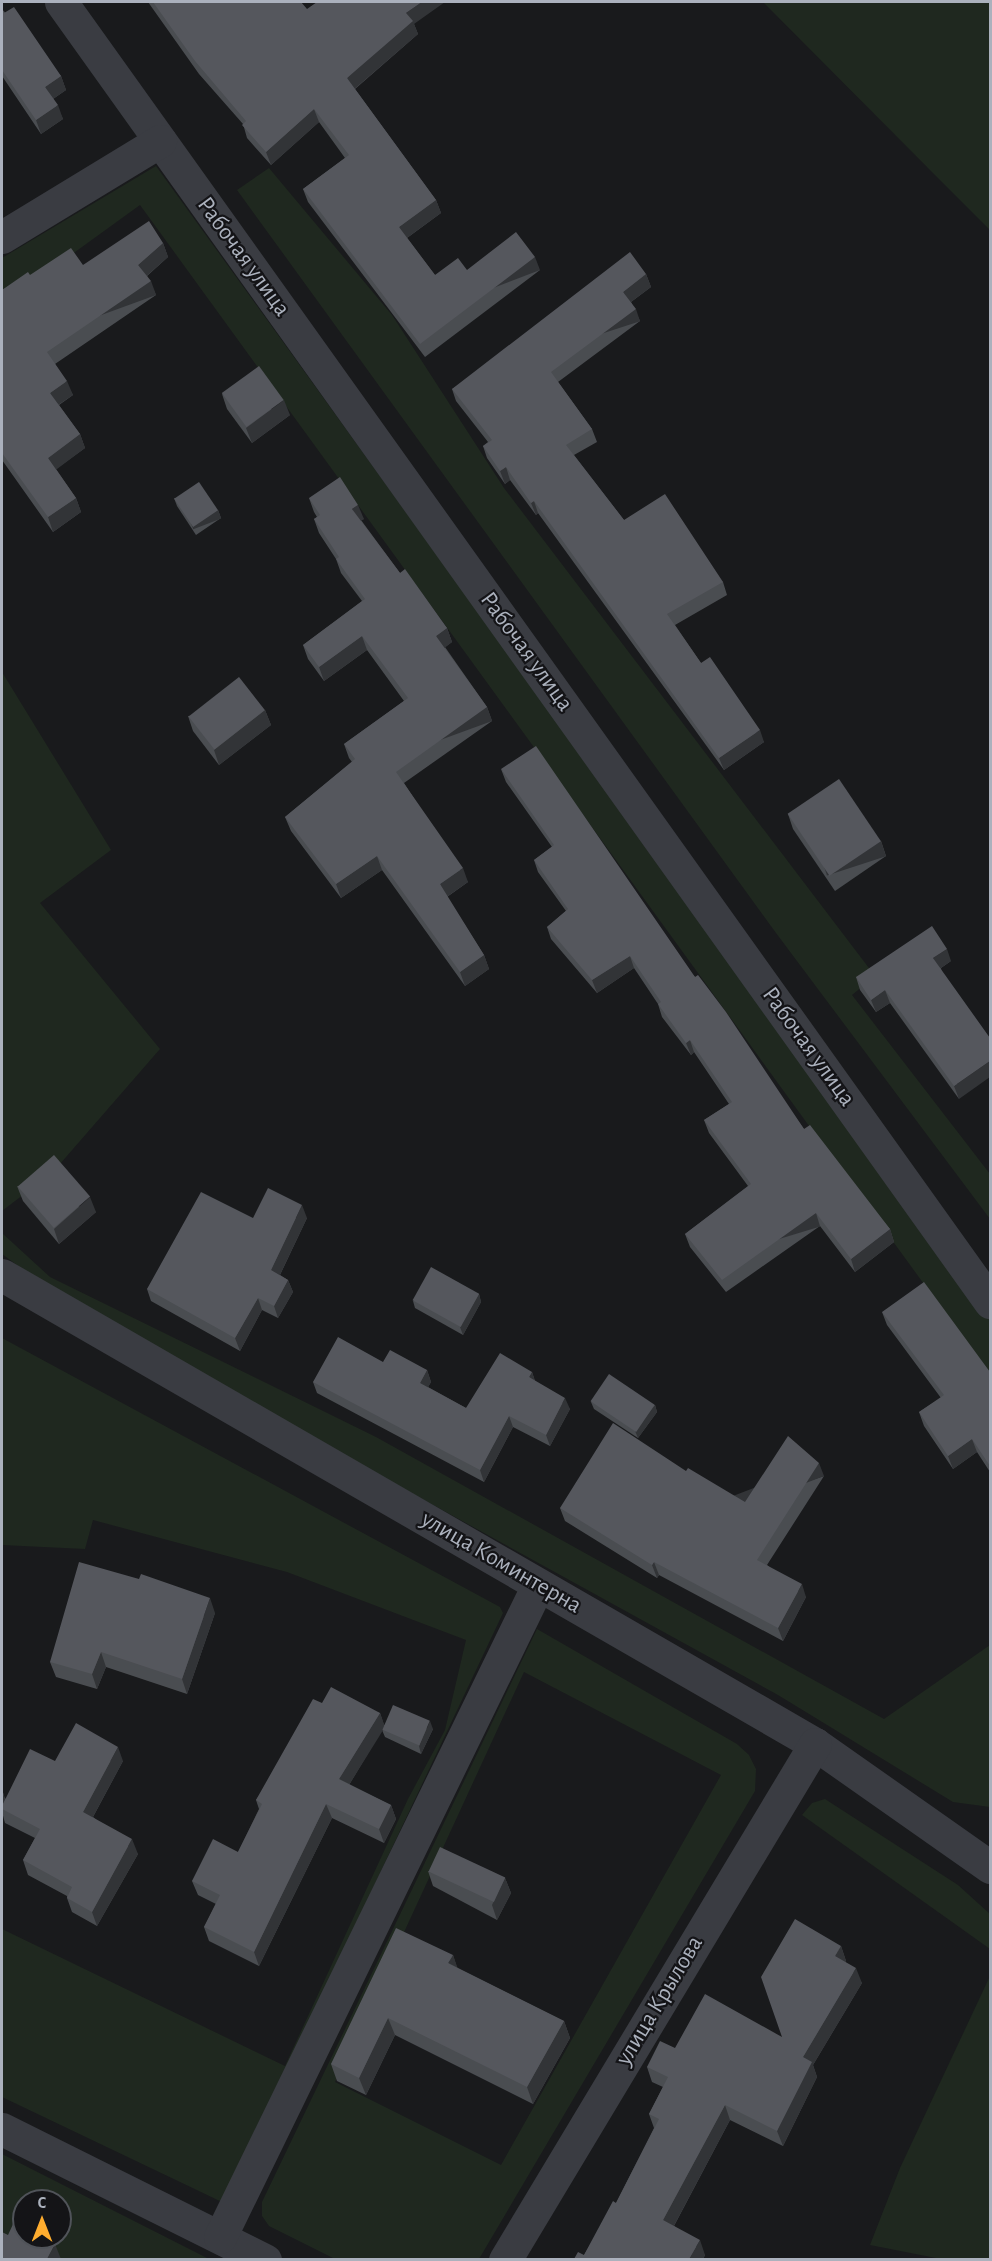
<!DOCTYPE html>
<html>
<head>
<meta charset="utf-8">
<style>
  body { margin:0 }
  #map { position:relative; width:992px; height:2261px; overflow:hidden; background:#191a1c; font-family:"Alegreya Sans",sans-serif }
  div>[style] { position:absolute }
  .green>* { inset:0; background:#1f281f }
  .minor>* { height:33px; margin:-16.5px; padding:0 16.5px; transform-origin:16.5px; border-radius:16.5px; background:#3a3c42 }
  .wall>* { inset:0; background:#4a4d51 }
  .shaded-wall>* { inset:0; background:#323437; transform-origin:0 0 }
  .building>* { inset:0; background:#55575d; transform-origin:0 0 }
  span { translate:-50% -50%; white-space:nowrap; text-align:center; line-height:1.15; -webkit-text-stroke:4.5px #141417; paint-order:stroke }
  .street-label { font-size:24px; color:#abb1bd }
  .frame { position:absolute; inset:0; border:3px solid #abb1bd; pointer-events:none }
  .north { position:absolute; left:12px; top:2189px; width:60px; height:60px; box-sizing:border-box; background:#141417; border:2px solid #505359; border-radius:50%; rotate:0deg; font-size:16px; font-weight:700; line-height:24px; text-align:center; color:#abb1bd }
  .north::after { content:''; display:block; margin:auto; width:21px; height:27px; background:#ffad2f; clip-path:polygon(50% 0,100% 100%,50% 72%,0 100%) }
</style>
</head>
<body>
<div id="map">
  <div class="green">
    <div style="clip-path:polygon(763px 2px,990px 2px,990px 230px,932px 172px)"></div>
    <div style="clip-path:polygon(156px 166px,990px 1321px,990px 1375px,140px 205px,2px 305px,2px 258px)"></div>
    <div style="clip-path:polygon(269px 168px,392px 315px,504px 488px,875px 976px,852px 995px,990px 1174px,990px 1219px,776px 933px,237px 190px)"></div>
    <div style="clip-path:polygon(2px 672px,111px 850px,40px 903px,160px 1049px,53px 1172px,2px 1211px)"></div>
    <div style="clip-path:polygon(2px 1233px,50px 1277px,376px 1437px,884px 1719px,990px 1645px,990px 1807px,953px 1802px,778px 1695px,74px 1307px,2px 1254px)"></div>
    <div style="clip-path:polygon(2px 1338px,500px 1607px,503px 1613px,224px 2203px,2px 2097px,2px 1929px,285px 2066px,408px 1799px,445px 1730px,466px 1640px,287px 1572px,93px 1520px,85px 1549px,2px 1545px)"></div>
    <div style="clip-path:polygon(evenodd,537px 1629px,737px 1744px,749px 1755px,756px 1769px,755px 1791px,479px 2259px,335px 2259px,269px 2226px,262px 2216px,262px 2202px,537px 1629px,524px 1672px,721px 1775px,501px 2165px,335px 2082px,524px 1672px)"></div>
    <div style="clip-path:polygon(825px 1799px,958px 1885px,990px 1914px,990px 1949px,802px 1815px,812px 1803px)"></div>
    <div style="clip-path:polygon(990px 1976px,990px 2259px,941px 2259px,870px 2245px,900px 2168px)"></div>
    <div style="clip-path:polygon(evenodd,2px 2154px,209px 2259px,30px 2259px,2px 2246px,2px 2154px,24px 2201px,60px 2201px,60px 2237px,24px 2237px,24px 2201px)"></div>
  </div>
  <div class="minor">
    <div style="left:61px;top:2px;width:1598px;rotate:54.45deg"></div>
    <div style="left:2px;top:237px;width:185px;rotate:-31.3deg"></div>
    <div style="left:2px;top:1275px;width:939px;rotate:29.98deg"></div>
    <div style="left:815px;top:1744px;width:214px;rotate:35.1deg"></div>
    <div style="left:2px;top:2129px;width:294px;rotate:26.5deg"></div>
    <div style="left:220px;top:2237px;width:725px;rotate:-64deg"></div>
    <div style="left:505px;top:2260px;width:602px;rotate:-59deg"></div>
  </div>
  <div class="wall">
    <div style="clip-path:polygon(148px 2px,207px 2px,208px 3px,307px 9px,414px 24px,418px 34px,355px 89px,436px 200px,441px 213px,407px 238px,435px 275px,467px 270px,540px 270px,425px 357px,308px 202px,303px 189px,345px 158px,319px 122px,271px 165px,247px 138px,243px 124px,199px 74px)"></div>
    <div style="clip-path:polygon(2px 9px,61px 76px,66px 90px,53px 99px,63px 119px,41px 134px,2px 76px)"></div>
    <div style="clip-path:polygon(163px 243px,168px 257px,147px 276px,156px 295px,55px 364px,73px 395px,59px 405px,80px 434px,85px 448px,56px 469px,76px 498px,81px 512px,53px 532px,2px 460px,2px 290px,30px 275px,83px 265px)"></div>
    <div style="clip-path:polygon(646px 274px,651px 287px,631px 302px,640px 321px,558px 382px,592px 429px,597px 442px,574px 455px,624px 520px,723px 582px,727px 595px,675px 625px,701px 663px,764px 742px,724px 770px,538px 513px,536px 515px,510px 480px,505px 484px,487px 458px,483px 446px,488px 442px,456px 401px,452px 389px)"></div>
    <div style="clip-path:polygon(222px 394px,290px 415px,252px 443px,227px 409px)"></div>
    <div style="clip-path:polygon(174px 498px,218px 510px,221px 518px,196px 535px,177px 506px)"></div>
    <div style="clip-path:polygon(309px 498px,364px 519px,361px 520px,400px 573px,447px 628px,452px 642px,445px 647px,487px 707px,492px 721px,404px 783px,468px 882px,447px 897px,484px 955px,489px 969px,465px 986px,382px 870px,341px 898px,291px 831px,285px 817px,352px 762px,349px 758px,344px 744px,404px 701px,367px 650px,324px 681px,308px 659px,303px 645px,362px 601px,341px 573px,336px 559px,319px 533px,314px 519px,317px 517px,314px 512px)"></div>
    <div style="clip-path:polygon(265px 710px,271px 725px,219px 765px,193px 731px,188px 716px)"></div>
    <div style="clip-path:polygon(501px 769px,695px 977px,804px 1129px,890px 1229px,894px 1242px,855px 1272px,820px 1226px,726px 1292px,690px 1247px,685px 1234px,748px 1186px,709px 1133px,704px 1120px,729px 1104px,694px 1052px,691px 1055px,662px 1017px,658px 1004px,634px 968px,597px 993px,551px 939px,547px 927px,566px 911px,538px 872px,534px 860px,552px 847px,506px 782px)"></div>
    <div style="clip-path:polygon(788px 814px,881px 841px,886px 856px,835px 891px,793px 829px)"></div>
    <div style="clip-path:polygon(951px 961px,941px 968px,959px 1099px,890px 1003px,876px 1012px,860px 990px,856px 977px)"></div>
    <div style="clip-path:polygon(17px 1186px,96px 1212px,59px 1244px,23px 1201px)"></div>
    <div style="clip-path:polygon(253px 1218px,307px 1218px,280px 1275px,288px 1280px,293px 1292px,278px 1318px,262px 1310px,240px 1351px,151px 1301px,147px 1289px)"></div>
    <div style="clip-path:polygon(479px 1294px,481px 1302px,463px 1335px,415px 1308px,413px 1301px)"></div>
    <div style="clip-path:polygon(882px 1312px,990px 1372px,990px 1472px,977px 1452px,953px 1469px,924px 1426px,919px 1412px,941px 1398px,887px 1325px)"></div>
    <div style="clip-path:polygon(383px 1362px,427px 1370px,431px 1382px,428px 1387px,466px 1408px,532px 1372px,535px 1381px,570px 1409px,550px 1446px,513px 1427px,484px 1482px,317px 1393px,313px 1382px)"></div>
    <div style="clip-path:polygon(591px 1402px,655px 1405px,657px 1412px,638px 1438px,594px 1409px)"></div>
    <div style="clip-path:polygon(686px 1471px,745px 1502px,824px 1476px,767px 1565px,806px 1597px,783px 1641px,659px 1575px,657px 1578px,565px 1521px,560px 1508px)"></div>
    <div style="clip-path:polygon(215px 1613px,187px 1694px,106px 1667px,97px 1689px,56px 1677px,50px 1662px)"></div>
    <div style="clip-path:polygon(322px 1703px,380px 1713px,384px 1725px,433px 1729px,421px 1754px,385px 1737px,382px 1730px,349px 1785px,391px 1805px,396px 1819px,384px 1843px,332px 1818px,259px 1966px,209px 1941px,204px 1927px,216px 1904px,198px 1895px,192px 1881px,238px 1852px,259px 1809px,256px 1800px)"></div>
    <div style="clip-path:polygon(55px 1761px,123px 1761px,93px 1817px,138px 1854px,97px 1926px,72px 1912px,67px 1898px,67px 1896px,28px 1875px,23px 1860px,35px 1838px,5px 1823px,2px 1812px,2px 1789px,5px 1799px)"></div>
    <div style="clip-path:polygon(428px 1871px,505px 1878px,511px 1893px,497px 1920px,433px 1886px)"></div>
    <div style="clip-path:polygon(841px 1946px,846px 1961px,845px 1962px,862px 1983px,813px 2065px,817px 2077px,783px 2146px,730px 2120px,674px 2226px,705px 2255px,703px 2259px,574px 2259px,584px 2255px,616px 2203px,654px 2128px,649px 2114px,663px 2087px,652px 2082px,647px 2067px,675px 2048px,782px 2037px)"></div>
    <div style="clip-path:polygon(453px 1955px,457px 1968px,564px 2021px,570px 2038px,533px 2104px,395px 2035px,366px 2095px,337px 2081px,331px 2064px)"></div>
  </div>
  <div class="shaded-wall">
    <div style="clip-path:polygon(422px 2px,445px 2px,414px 24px,418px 34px,352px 91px,347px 78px,406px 13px)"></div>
    <div style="clip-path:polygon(61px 76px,66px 90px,50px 101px,45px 87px)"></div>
    <div style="clip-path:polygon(58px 105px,63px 119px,41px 134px,36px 120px)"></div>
    <div style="clip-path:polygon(314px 109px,319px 122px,271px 165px,266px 152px)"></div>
    <div style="clip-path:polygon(436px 200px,441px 213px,404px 240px,399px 227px)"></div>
    <div style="clip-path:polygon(163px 243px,168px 257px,143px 279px,138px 265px)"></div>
    <div style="left:535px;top:257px;width:14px;height:144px;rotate:69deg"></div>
    <div style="clip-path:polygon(646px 274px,651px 287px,628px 304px,623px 292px)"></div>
    <div style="left:151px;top:281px;width:15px;height:126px;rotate:70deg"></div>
    <div style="left:636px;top:309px;width:13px;height:106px;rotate:72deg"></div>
    <div style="clip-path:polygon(67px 381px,73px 395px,55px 407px,50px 393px)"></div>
    <div style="clip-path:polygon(284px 400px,290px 415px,252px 443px,246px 428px)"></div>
    <div style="clip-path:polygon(80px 434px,85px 448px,53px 472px,48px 458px)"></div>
    <div style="clip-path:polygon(506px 467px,510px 480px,505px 484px,500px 471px)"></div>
    <div style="clip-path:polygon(76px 498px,81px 512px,53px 532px,48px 517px)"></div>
    <div style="clip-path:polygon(534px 501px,538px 513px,536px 515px,531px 503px)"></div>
    <div style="clip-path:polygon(358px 505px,364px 519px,357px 523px,352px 509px)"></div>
    <div style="left:218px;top:510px;width:9px;height:30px;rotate:69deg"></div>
    <div style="clip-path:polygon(447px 628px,452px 642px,442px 650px,436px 636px)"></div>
    <div style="clip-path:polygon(362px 636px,367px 650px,324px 681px,319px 667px)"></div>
    <div style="left:487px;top:707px;width:15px;height:112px;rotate:70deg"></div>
    <div style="clip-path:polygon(265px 710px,271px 725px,219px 765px,214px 750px)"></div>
    <div style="clip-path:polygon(760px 730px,764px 742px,724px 770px,719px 758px)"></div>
    <div style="left:881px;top:841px;width:16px;height:62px;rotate:72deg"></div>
    <div style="clip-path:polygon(377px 856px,382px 870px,341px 898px,336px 884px)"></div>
    <div style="clip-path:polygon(463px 868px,468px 882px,445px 898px,440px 884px)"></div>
    <div style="clip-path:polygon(947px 949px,951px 961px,938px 970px,933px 958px)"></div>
    <div style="clip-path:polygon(484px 955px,489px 969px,465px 986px,460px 972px)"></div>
    <div style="clip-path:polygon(630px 956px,634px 968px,597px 993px,592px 980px)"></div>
    <div style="clip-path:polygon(885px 990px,890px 1003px,876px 1012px,871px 1000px)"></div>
    <div style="clip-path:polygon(690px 1040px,694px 1052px,691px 1055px,686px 1043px)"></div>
    <div style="clip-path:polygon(990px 1061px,990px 1077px,959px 1099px,954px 1086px)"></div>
    <div style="clip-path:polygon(90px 1197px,96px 1212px,59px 1244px,54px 1229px)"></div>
    <div style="clip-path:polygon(302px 1205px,307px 1218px,276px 1283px,271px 1270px)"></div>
    <div style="left:816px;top:1213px;width:14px;height:115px;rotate:73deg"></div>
    <div style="clip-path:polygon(890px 1229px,894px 1242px,855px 1272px,851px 1259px)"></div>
    <div style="clip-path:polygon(288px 1280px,293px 1292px,278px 1318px,274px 1306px)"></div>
    <div style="clip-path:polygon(479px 1294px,481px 1302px,463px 1335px,460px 1327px)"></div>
    <div style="clip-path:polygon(258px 1298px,262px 1310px,240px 1351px,235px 1338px)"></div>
    <div style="clip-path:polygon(427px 1370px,431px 1382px,424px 1394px,420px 1383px)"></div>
    <div style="clip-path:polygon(532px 1372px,536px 1384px,529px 1377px)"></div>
    <div style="clip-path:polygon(565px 1398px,570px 1409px,550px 1446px,546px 1435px)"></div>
    <div style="clip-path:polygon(655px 1405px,657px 1412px,638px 1438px,635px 1431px)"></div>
    <div style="clip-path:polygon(509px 1416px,513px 1427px,484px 1482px,480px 1470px)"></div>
    <div style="clip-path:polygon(972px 1439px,977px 1452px,953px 1469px,948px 1456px)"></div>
    <div style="left:819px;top:1463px;width:14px;height:115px;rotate:69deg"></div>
    <div style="clip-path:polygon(654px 1562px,659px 1575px,657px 1578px,652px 1565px)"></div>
    <div style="clip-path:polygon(802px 1584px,806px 1597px,783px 1641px,778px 1628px)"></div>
    <div style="clip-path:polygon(210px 1598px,215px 1613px,187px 1694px,182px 1679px)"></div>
    <div style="clip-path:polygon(101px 1652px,106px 1667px,97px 1689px,92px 1674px)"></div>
    <div style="clip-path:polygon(380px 1713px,385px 1727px,344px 1793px,339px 1779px)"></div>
    <div style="clip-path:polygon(430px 1721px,433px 1729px,421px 1754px,419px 1746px)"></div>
    <div style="clip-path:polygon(118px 1747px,123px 1761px,88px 1826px,83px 1812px)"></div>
    <div style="clip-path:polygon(2px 1789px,5px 1800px,2px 1807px)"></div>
    <div style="clip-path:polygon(326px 1804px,332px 1818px,259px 1966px,254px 1952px)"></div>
    <div style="clip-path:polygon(391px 1805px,396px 1819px,384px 1843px,379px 1829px)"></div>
    <div style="clip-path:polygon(132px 1839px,138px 1854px,97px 1926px,92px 1912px)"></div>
    <div style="clip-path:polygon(505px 1878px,511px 1893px,497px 1920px,492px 1905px)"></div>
    <div style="clip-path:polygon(841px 1946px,846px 1961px,840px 1971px,835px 1956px)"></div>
    <div style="clip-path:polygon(453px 1955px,459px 1972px,448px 1963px)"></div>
    <div style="clip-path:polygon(856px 1968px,862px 1983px,813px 2065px,817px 2077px,783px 2146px,777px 2131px,803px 2057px)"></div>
    <div style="clip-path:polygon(388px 2018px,395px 2035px,366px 2095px,359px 2078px)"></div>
    <div style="clip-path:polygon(564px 2021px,570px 2038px,533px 2104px,527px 2087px)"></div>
    <div style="clip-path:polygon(725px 2105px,730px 2120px,669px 2235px,663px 2220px)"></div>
    <div style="clip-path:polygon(700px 2240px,705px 2255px,703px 2259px,689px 2259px)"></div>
    <div style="clip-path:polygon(55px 2244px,61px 2259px,47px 2259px)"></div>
  </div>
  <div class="building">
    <div style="clip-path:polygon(153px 2px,207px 2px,208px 3px,211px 2px,301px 2px,307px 9px,317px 2px,422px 2px,406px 13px,413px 21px,347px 78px,436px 200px,399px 227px,435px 275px,458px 258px,467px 270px,516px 232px,535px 257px,420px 344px,303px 189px,349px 155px,314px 109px,266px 152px,242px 125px,246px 121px,195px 61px)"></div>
    <div style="clip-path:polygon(14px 7px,61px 76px,45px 87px,58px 105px,36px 120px,2px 70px,2px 9px,4px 13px)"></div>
    <div style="clip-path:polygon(149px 221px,163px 243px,138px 265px,151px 281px,47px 352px,67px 381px,50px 393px,80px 434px,48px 458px,76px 498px,48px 517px,2px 453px,2px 290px,28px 272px,30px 275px,71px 248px,83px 265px)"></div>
    <div style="clip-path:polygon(630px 252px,646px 274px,623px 292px,636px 309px,551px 372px,592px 429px,566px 445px,624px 520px,665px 494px,723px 582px,667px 614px,701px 663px,710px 657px,760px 730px,719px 758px,534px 501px,531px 503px,506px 467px,500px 471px,483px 446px,492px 440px,452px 389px)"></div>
    <div style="left:259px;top:366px;width:42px;height:46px;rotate:54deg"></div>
    <div style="clip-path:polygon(340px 477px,358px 505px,352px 509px,400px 573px,405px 569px,447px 628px,436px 636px,487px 707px,396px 772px,463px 868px,440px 884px,484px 955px,460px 972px,377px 856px,336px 884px,285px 817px,355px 759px,344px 744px,408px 698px,362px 636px,319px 667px,303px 645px,365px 599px,336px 559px,339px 557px,314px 519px,320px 515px,309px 498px)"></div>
    <div style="left:199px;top:482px;width:34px;height:30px;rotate:56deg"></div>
    <div style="left:239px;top:677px;width:42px;height:64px;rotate:52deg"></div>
    <div style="clip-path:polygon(536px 746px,695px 977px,698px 975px,726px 1012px,804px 1129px,810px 1125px,890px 1229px,851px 1259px,816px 1213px,722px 1280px,685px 1234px,751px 1184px,704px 1120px,732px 1102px,690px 1040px,686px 1043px,658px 1004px,661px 1002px,630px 956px,592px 980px,547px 927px,568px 909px,534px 860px,554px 845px,501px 769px)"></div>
    <div style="left:839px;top:779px;width:75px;height:62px;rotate:56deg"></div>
    <div style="clip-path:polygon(932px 926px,947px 949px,933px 958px,990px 1038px,990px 1061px,954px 1086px,885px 990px,871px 1000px,856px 977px)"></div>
    <div style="left:54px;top:1155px;width:55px;height:48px;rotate:49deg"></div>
    <div style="clip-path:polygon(268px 1188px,302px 1205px,271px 1270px,288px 1280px,274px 1306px,258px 1298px,235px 1338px,147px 1289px,201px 1192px,253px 1218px)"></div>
    <div style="left:431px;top:1267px;width:55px;height:38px;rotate:29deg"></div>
    <div style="clip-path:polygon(924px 1282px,990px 1372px,990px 1466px,972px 1439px,948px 1456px,919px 1412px,944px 1395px,882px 1312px)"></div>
    <div style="clip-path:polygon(338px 1337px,383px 1362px,390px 1350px,427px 1370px,420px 1383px,466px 1408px,500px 1353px,532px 1372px,529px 1377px,565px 1398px,546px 1435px,509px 1416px,480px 1470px,313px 1382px)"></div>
    <div style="left:609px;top:1374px;width:55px;height:33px;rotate:34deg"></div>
    <div style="clip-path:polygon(613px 1423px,686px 1471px,688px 1468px,745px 1502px,788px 1436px,819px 1463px,757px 1560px,802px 1584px,778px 1628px,654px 1562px,652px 1565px,560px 1508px)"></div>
    <div style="clip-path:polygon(79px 1562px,139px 1579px,141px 1574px,210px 1598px,182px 1679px,101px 1652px,92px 1674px,50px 1662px)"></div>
    <div style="clip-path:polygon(331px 1687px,380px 1713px,339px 1779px,391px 1805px,379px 1829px,326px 1804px,254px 1952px,204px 1927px,220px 1895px,192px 1881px,213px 1839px,238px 1852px,262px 1804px,256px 1800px,313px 1699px,322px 1703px)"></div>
    <div style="left:393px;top:1705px;width:40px;height:27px;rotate:23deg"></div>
    <div style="clip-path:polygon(76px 1723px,118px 1747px,83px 1812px,132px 1839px,92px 1912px,67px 1898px,72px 1887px,23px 1860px,40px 1829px,2px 1809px,2px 1806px,30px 1749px,55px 1761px)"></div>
    <div style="left:440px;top:1847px;width:72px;height:27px;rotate:25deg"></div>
    <div style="clip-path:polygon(795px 1919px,841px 1946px,835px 1956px,856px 1968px,803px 2057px,812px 2062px,777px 2131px,725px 2105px,663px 2220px,700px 2240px,689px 2259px,574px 2259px,578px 2252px,584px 2255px,613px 2201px,616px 2203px,659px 2119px,649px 2114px,668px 2077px,647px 2067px,660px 2041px,675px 2048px,705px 1994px,782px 2037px,761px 1977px)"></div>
    <div style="clip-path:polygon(396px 1928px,453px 1955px,448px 1963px,564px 2021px,527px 2087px,388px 2018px,359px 2078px,331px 2064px)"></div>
    <div style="clip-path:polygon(14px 2222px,24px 2228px,24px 2237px,42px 2237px,55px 2244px,47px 2259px,2px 2259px,2px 2232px,8px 2235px)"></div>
  </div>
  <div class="street-label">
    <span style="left:243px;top:257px;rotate:54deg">Рабочая улица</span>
    <span style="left:526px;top:652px;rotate:54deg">Рабочая улица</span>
    <span style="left:808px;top:1047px;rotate:54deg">Рабочая улица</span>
    <span style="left:501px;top:1563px;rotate:30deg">улица Коминтерна</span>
    <span style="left:660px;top:2001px;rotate:-59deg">улица Крылова</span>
  </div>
  <div class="frame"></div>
  <div class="north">С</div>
</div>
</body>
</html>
